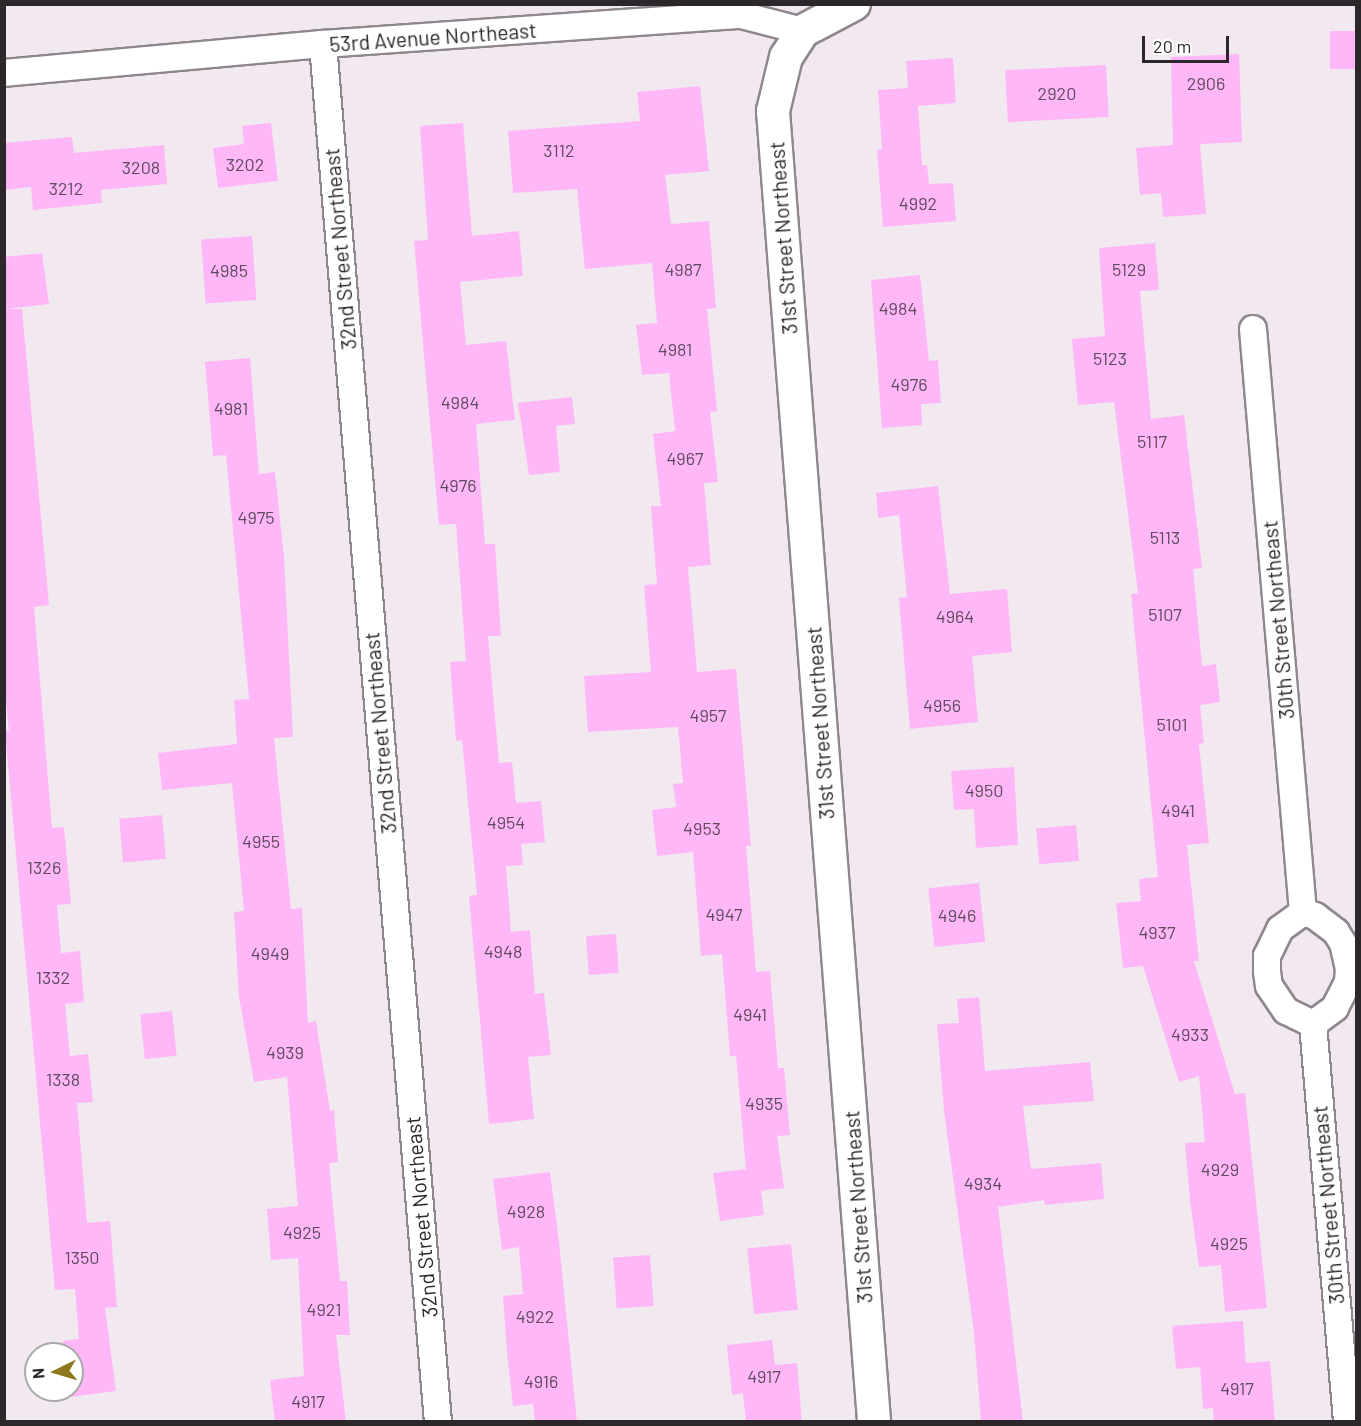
<!DOCTYPE html>
<html>
<head>
<meta charset="utf-8">
<style>
  body { margin:0 }
  #map { position:relative; width:1361px; height:1426px; overflow:hidden; background:#f1e8f0; font-family:Barlow,sans-serif }
  div>[style] { position:absolute }
  .building>* { inset:0; background:#ffb7f8; transform-origin:0 0 }
  .roads { filter:drop-shadow(2px 0 #8f878e) drop-shadow(-2px 0 #8f878e) drop-shadow(0 2px #8f878e) drop-shadow(0 -2px #8f878e) }
  .minor>* { height:26px; margin:-13px; padding:0 13px; transform-origin:13px; border-radius:13px; background:#fff }
  .tertiary>* { height:32px; margin:-16px; padding:0 16px; transform-origin:16px; border-radius:16px; background:#fff }
  span { translate:-50% -50%; white-space:nowrap; text-align:center; line-height:1.15; -webkit-text-stroke:5px #fff; paint-order:stroke }
  .number-label { font-size:18px; color:#604b5e }
  .number-label span { -webkit-text-stroke-width:0 }
  .street-label { font-size:21px; color:#2b272a }
  .frame { position:absolute; inset:0; border:6px solid #2b272a; pointer-events:none }
  .north { position:absolute; left:24px; top:1342px; width:60px; height:60px; box-sizing:border-box; background:#fff; border:2px solid #aaa9aa; border-radius:50%; rotate:265deg; font-size:16px; font-weight:700; line-height:24px; text-align:center; color:#2b272a }
  .north::after { content:''; display:block; margin:auto; width:21px; height:27px; background:#8d781d; clip-path:polygon(50% 0,100% 100%,50% 72%,0 100%) }
  .scale { position:absolute; left:1142px; top:36px; width:87px; height:27px; box-sizing:border-box; border:3px solid #2b272a; border-top:0; padding-left:8px; font-size:18px; line-height:21px; white-space:nowrap; color:#2b272a; -webkit-text-stroke:4px #fff; paint-order:stroke }
</style>
</head>
<body>
<div id="map">
  <div class="building">
    <div style="left:1356px;top:31px;width:38px;height:26px;rotate:90deg"></div>
    <div style="clip-path:polygon(1239px 54px,1242px 142px,1200px 144px,1206px 214px,1163px 217px,1161px 193px,1140px 195px,1136px 148px,1173px 145px,1171px 57px)"></div>
    <div style="clip-path:polygon(953px 58px,956px 103px,918px 106px,922px 165px,927px 165px,929px 184px,953px 183px,956px 221px,883px 227px,877px 150px,882px 149px,878px 90px,908px 88px,906px 61px)"></div>
    <div style="left:1106px;top:65px;width:52px;height:101px;rotate:87deg"></div>
    <div style="clip-path:polygon(700px 86px,709px 171px,665px 175px,671px 224px,709px 221px,716px 308px,707px 309px,717px 411px,710px 412px,718px 482px,704px 483px,711px 565px,688px 567px,697px 672px,736px 669px,751px 846px,746px 846px,756px 972px,770px 971px,778px 1068px,784px 1068px,790px 1135px,777px 1136px,784px 1188px,761px 1191px,764px 1215px,720px 1221px,713px 1173px,746px 1169px,736px 1056px,730px 1056px,722px 954px,701px 956px,693px 852px,657px 856px,652px 810px,676px 807px,673px 784px,683px 783px,678px 727px,588px 732px,584px 676px,651px 672px,644px 585px,657px 584px,651px 506px,661px 506px,653px 434px,675px 431px,669px 373px,642px 375px,636px 325px,657px 323px,652px 263px,585px 269px,577px 189px,513px 193px,508px 131px,640px 121px,637px 92px)"></div>
    <div style="clip-path:polygon(271px 123px,278px 181px,218px 188px,213px 148px,244px 144px,242px 126px)"></div>
    <div style="clip-path:polygon(463px 123px,472px 236px,519px 231px,523px 276px,460px 282px,466px 345px,506px 341px,515px 420px,476px 424px,485px 544px,495px 544px,501px 636px,488px 636px,499px 763px,512px 762px,516px 803px,541px 801px,545px 842px,521px 844px,523px 865px,506px 866px,511px 932px,530px 930px,535px 994px,544px 993px,551px 1055px,528px 1057px,534px 1119px,489px 1124px,469px 896px,477px 895px,462px 740px,456px 741px,450px 662px,466px 661px,456px 524px,439px 525px,414px 241px,428px 240px,420px 126px)"></div>
    <div style="clip-path:polygon(72px 137px,74px 153px,164px 145px,167px 184px,101px 190px,102px 203px,33px 210px,31px 187px,4px 190px,4px 143px)"></div>
    <div style="left:252px;top:236px;width:64px;height:51px;rotate:86deg"></div>
    <div style="clip-path:polygon(1155px 243px,1159px 290px,1140px 291px,1151px 419px,1184px 415px,1202px 568px,1193px 569px,1202px 666px,1216px 664px,1220px 702px,1200px 705px,1204px 743px,1199px 744px,1209px 843px,1187px 845px,1199px 961px,1194px 961px,1235px 1094px,1245px 1093px,1267px 1308px,1225px 1312px,1221px 1265px,1199px 1267px,1190px 1200px,1185px 1143px,1205px 1142px,1199px 1076px,1179px 1082px,1143px 966px,1123px 968px,1116px 903px,1141px 901px,1139px 879px,1158px 877px,1131px 594px,1138px 593px,1114px 402px,1078px 405px,1072px 339px,1105px 336px,1099px 248px)"></div>
    <div style="clip-path:polygon(42px 253px,49px 304px,7px 309px,22px 309px,49px 605px,34px 607px,52px 828px,64px 827px,71px 904px,57px 905px,61px 953px,80px 951px,84px 1002px,65px 1004px,70px 1056px,88px 1054px,93px 1102px,77px 1103px,87px 1223px,110px 1221px,117px 1307px,105px 1308px,116px 1391px,70px 1397px,72px 1354px,65px 1354px,63px 1341px,79px 1339px,75px 1289px,55px 1290px,5px 731px,9px 731px,4px 682px,4px 257px)"></div>
    <div style="clip-path:polygon(920px 275px,929px 361px,938px 360px,941px 403px,921px 404px,922px 425px,882px 428px,871px 280px)"></div>
    <div style="clip-path:polygon(250px 358px,259px 474px,275px 472px,284px 557px,293px 737px,274px 738px,291px 909px,302px 908px,308px 1023px,316px 1021px,330px 1111px,334px 1110px,338px 1162px,329px 1163px,340px 1281px,347px 1281px,350px 1335px,336px 1335px,346px 1422px,275px 1422px,270px 1380px,304px 1376px,298px 1258px,271px 1260px,267px 1209px,298px 1206px,287px 1077px,254px 1082px,239px 997px,234px 912px,244px 911px,232px 783px,162px 790px,158px 753px,237px 744px,234px 700px,249px 699px,226px 455px,213px 456px,205px 362px)"></div>
    <div style="clip-path:polygon(572px 397px,575px 424px,556px 426px,560px 472px,529px 475px,518px 403px)"></div>
    <div style="clip-path:polygon(938px 486px,950px 594px,1007px 589px,1012px 652px,972px 656px,978px 722px,910px 729px,899px 598px,907px 597px,899px 515px,878px 518px,876px 493px)"></div>
    <div style="clip-path:polygon(1014px 767px,1018px 845px,976px 848px,974px 809px,954px 810px,951px 771px)"></div>
    <div style="left:162px;top:815px;width:44px;height:43px;rotate:85deg"></div>
    <div style="left:1076px;top:825px;width:36px;height:40px;rotate:85deg"></div>
    <div style="left:979px;top:883px;width:59px;height:51px;rotate:84deg"></div>
    <div style="left:616px;top:934px;width:39px;height:30px;rotate:86deg"></div>
    <div style="clip-path:polygon(979px 997px,985px 1071px,1090px 1062px,1094px 1101px,1023px 1106px,1031px 1169px,1101px 1163px,1104px 1199px,1045px 1205px,1044px 1200px,998px 1207px,1023px 1422px,981px 1422px,974px 1333px,944px 1111px,937px 1024px,959px 1023px,957px 999px)"></div>
    <div style="left:172px;top:1011px;width:45px;height:32px;rotate:84deg"></div>
    <div style="clip-path:polygon(550px 1172px,559px 1242px,577px 1422px,535px 1422px,533px 1404px,513px 1406px,507px 1352px,503px 1296px,523px 1294px,519px 1247px,502px 1250px,493px 1179px)"></div>
    <div style="left:791px;top:1244px;width:66px;height:44px;rotate:84deg"></div>
    <div style="left:650px;top:1255px;width:51px;height:37px;rotate:86deg"></div>
    <div style="clip-path:polygon(1243px 1321px,1246px 1363px,1270px 1361px,1275px 1422px,1214px 1422px,1213px 1408px,1203px 1409px,1200px 1367px,1176px 1369px,1172px 1326px)"></div>
    <div style="clip-path:polygon(772px 1340px,775px 1365px,797px 1363px,802px 1422px,746px 1422px,743px 1393px,732px 1395px,727px 1345px)"></div>
  </div>
  <div class="roads">
    <div class="minor">
      <div style="left:323px;top:44px;width:1383px;rotate:85.23deg"></div>
      <div style="left:4px;top:73px;width:320px;rotate:-5.2deg"></div>
      <div style="left:323px;top:44px;width:419px;rotate:-4deg"></div>
      <div style="left:741px;top:15px;width:64px;rotate:14.5deg"></div>
      <div style="left:1253px;top:329px;width:585px;rotate:85.1deg"></div>
      <div style="left:1303px;top:912px;width:13px;rotate:18deg"></div>
      <div style="left:1315px;top:916px;width:26px;rotate:37deg"></div>
      <div style="left:1336px;top:932px;width:13px;rotate:58deg"></div>
      <div style="left:1343px;top:943px;width:26px;rotate:77deg"></div>
      <div style="left:1349px;top:968px;width:14px;rotate:94deg"></div>
      <div style="left:1348px;top:982px;width:29px;rotate:117deg"></div>
      <div style="left:1335px;top:1008px;width:27px;rotate:144deg"></div>
      <div style="left:1313px;top:1024px;width:30px;rotate:-154deg"></div>
      <div style="left:1286px;top:1011px;width:30px;rotate:-124deg"></div>
      <div style="left:1269px;top:986px;width:15px;rotate:-98deg"></div>
      <div style="left:1267px;top:971px;width:15px;rotate:-90deg"></div>
      <div style="left:1267px;top:956px;width:30px;rotate:-64deg"></div>
      <div style="left:1280px;top:929px;width:29px;rotate:-36deg"></div>
      <div style="left:1313px;top:1024px;width:399px;rotate:85.1deg"></div>
    </div>
    <div class="tertiary">
      <div style="left:854px;top:4px;width:58px;rotate:152.1deg"></div>
      <div style="left:803px;top:31px;width:31px;rotate:123deg"></div>
      <div style="left:786px;top:57px;width:56px;rotate:103.5deg"></div>
      <div style="left:773px;top:111px;width:1315px;rotate:85.59deg"></div>
    </div>
  </div>
  <div class="number-label">
    <span style="left:1206px;top:83px">2906</span>
    <span style="left:1057px;top:93px">2920</span>
    <span style="left:559px;top:150px">3112</span>
    <span style="left:245px;top:164px">3202</span>
    <span style="left:141px;top:167px">3208</span>
    <span style="left:66px;top:188px">3212</span>
    <span style="left:918px;top:203px">4992</span>
    <span style="left:683px;top:269px">4987</span>
    <span style="left:1129px;top:269px">5129</span>
    <span style="left:229px;top:270px">4985</span>
    <span style="left:898px;top:308px">4984</span>
    <span style="left:675px;top:349px">4981</span>
    <span style="left:1110px;top:358px">5123</span>
    <span style="left:909px;top:384px">4976</span>
    <span style="left:460px;top:402px">4984</span>
    <span style="left:231px;top:408px">4981</span>
    <span style="left:1152px;top:441px">5117</span>
    <span style="left:685px;top:458px">4967</span>
    <span style="left:458px;top:485px">4976</span>
    <span style="left:256px;top:517px">4975</span>
    <span style="left:1165px;top:537px">5113</span>
    <span style="left:1165px;top:614px">5107</span>
    <span style="left:955px;top:616px">4964</span>
    <span style="left:942px;top:705px">4956</span>
    <span style="left:708px;top:715px">4957</span>
    <span style="left:1172px;top:724px">5101</span>
    <span style="left:984px;top:790px">4950</span>
    <span style="left:1178px;top:810px">4941</span>
    <span style="left:506px;top:822px">4954</span>
    <span style="left:702px;top:828px">4953</span>
    <span style="left:261px;top:841px">4955</span>
    <span style="left:44px;top:867px">1326</span>
    <span style="left:724px;top:914px">4947</span>
    <span style="left:957px;top:915px">4946</span>
    <span style="left:1157px;top:932px">4937</span>
    <span style="left:503px;top:951px">4948</span>
    <span style="left:270px;top:953px">4949</span>
    <span style="left:53px;top:977px">1332</span>
    <span style="left:750px;top:1014px">4941</span>
    <span style="left:1190px;top:1034px">4933</span>
    <span style="left:285px;top:1052px">4939</span>
    <span style="left:63px;top:1079px">1338</span>
    <span style="left:764px;top:1103px">4935</span>
    <span style="left:1220px;top:1169px">4929</span>
    <span style="left:983px;top:1183px">4934</span>
    <span style="left:526px;top:1211px">4928</span>
    <span style="left:302px;top:1232px">4925</span>
    <span style="left:1229px;top:1243px">4925</span>
    <span style="left:82px;top:1257px">1350</span>
    <span style="left:324px;top:1309px">4921</span>
    <span style="left:535px;top:1316px">4922</span>
    <span style="left:764px;top:1376px">4917</span>
    <span style="left:541px;top:1381px">4916</span>
    <span style="left:1237px;top:1388px">4917</span>
    <span style="left:308px;top:1401px">4917</span>
  </div>
  <div class="street-label">
    <span style="left:433px;top:37px;rotate:-4deg">53rd Avenue Northeast</span>
    <span style="left:783px;top:238px;rotate:-94deg">31st Street Northeast</span>
    <span style="left:340px;top:249px;rotate:-95deg">32nd Street Northeast</span>
    <span style="left:1278px;top:620px;rotate:-95deg">30th Street Northeast</span>
    <span style="left:820px;top:723px;rotate:-94deg">31st Street Northeast</span>
    <span style="left:380px;top:733px;rotate:-95deg">32nd Street Northeast</span>
    <span style="left:1328px;top:1205px;rotate:-95deg">30th Street Northeast</span>
    <span style="left:858px;top:1207px;rotate:-94deg">31st Street Northeast</span>
    <span style="left:421px;top:1217px;rotate:-95deg">32nd Street Northeast</span>
  </div>
  <div class="frame"></div>
  <div class="north">N</div>
  <div class="scale">20 m</div>
</div>
</body>
</html>
